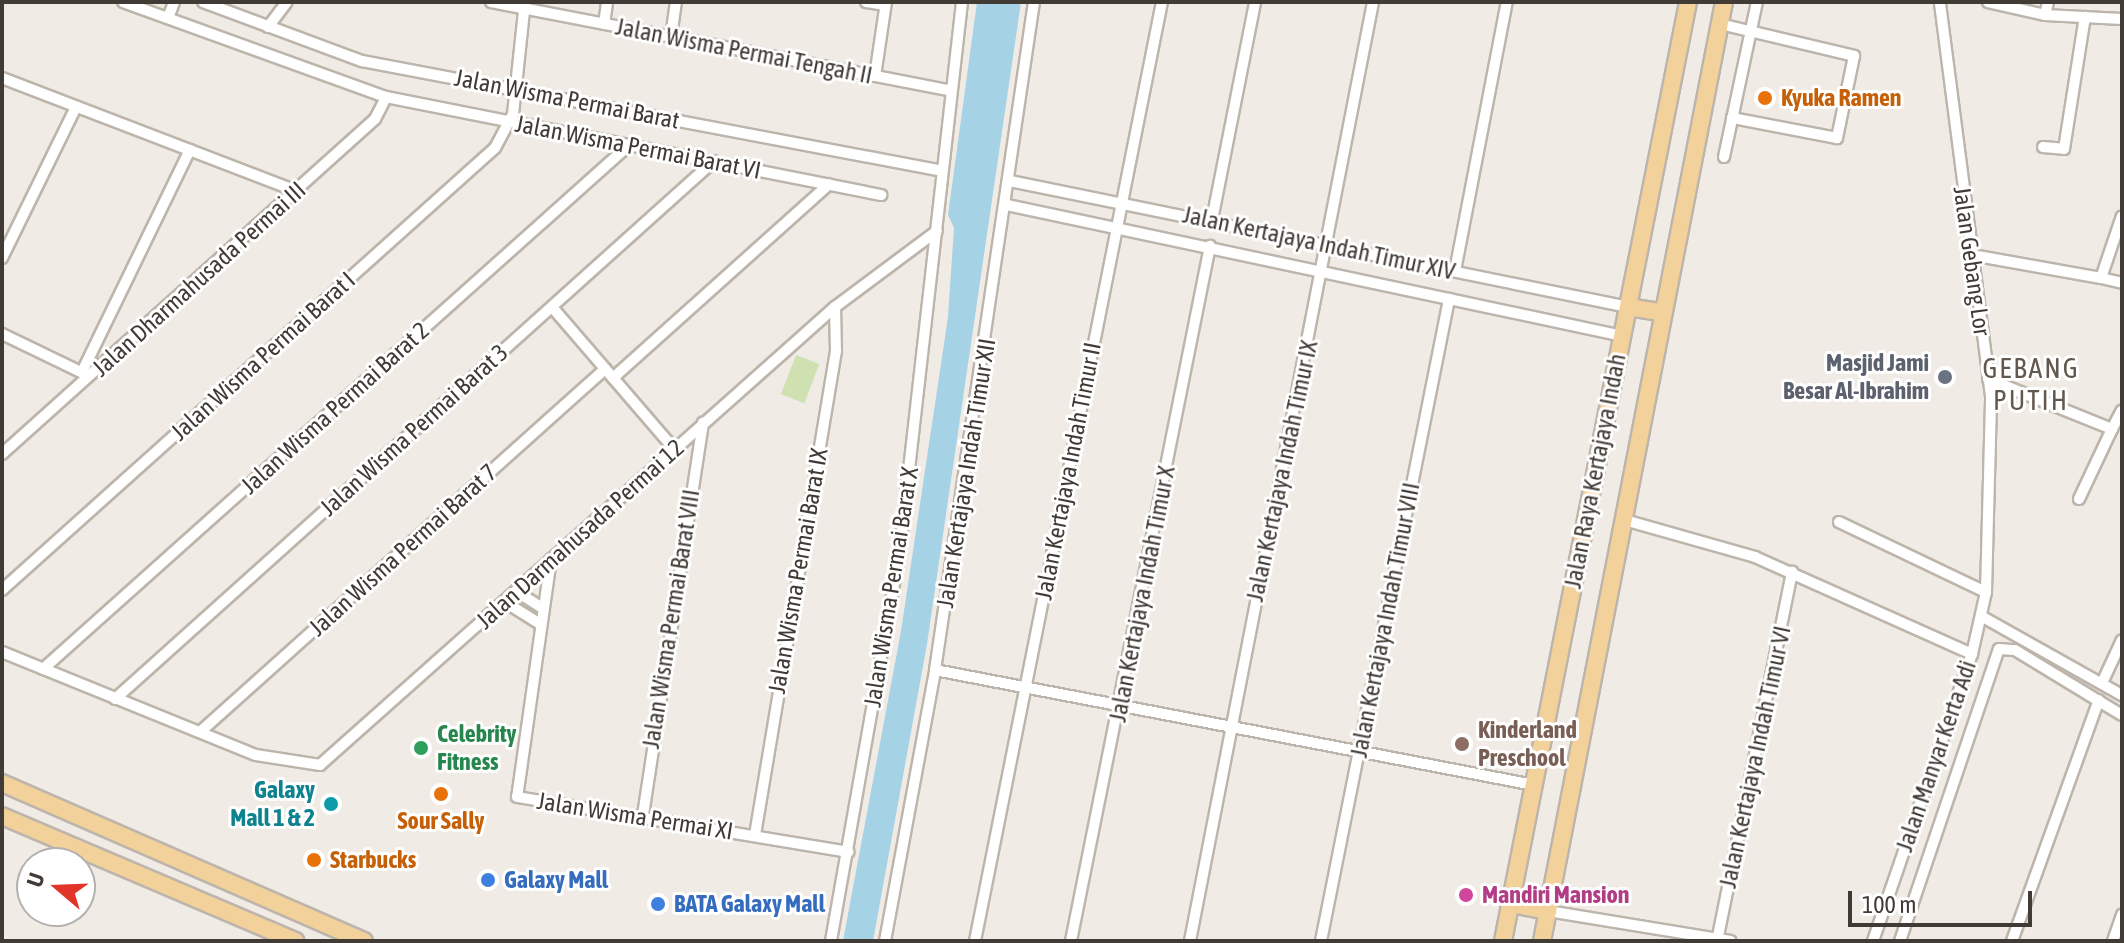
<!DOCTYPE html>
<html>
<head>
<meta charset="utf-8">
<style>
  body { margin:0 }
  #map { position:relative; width:2124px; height:943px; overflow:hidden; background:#f0ebe4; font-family:"Asap Condensed",sans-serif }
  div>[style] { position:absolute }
  .green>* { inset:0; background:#cfe0b1; transform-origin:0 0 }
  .water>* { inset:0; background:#a6d2e6 }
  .roads { filter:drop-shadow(2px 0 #bdb5ab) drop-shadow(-2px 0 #bdb5ab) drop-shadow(0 2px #bdb5ab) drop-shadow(0 -2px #bdb5ab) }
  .minor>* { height:10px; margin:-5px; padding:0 5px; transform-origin:5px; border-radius:5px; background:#fff }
  .primary>* { height:16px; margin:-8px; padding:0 8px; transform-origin:8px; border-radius:8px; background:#f2d19a }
  .dots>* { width:22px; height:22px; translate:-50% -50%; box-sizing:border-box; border:4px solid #fff; border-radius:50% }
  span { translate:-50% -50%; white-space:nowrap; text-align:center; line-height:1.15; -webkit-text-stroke:6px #fff; paint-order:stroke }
  .street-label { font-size:24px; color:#413b35 }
  .food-label { font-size:24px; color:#c56008; font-weight:700 }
  .left { translate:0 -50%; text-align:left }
  .worship-label { font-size:24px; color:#5b616d; font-weight:700 }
  .right { translate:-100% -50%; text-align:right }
  .education-label { font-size:24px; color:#785e54; font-weight:700 }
  .leisure-label { font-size:24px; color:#27864d; font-weight:700 }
  .culture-label { font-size:24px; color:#0d838f; font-weight:700 }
  .shop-label { font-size:24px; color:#366cbe; font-weight:700 }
  .hotel-label { font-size:24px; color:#b23c85; font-weight:700 }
  .quarter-label { font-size:28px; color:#62584d; letter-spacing:2px }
  .frame { position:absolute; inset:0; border:4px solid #413b35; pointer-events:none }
  .north { position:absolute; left:16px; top:847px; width:80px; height:80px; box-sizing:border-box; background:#fff; border:2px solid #b3b1ae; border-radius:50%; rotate:289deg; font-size:22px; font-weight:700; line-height:32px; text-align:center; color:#413b35 }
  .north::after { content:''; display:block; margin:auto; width:28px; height:36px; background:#e1352a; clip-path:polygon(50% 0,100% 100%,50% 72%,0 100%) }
  .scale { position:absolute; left:1848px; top:891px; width:184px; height:36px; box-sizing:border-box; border:4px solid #413b35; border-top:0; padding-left:10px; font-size:24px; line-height:28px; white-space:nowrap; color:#413b35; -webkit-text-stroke:6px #fff; paint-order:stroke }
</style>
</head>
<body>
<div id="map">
  <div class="green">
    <div style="left:796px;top:355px;width:25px;height:42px;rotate:21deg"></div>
  </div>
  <div class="water">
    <div style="clip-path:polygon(977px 2px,1021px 2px,927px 644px,873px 941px,843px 941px,901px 631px,948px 317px,954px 228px,948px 215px)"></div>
  </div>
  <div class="roads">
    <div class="minor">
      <div style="left:123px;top:2px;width:280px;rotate:19.9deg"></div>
      <div style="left:386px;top:97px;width:505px;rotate:11.2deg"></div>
      <div style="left:203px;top:2px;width:170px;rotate:20.4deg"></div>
      <div style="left:362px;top:61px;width:586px;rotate:10.72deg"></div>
      <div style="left:491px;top:2px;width:467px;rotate:10.9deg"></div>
      <div style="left:866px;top:2px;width:19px;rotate:9deg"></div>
      <div style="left:1988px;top:2px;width:58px;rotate:12.8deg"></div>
      <div style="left:2045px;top:15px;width:77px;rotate:3deg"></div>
      <div style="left:2045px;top:15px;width:13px;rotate:-77deg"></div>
      <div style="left:168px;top:18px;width:17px;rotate:-69deg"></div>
      <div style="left:604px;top:24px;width:22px;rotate:-82deg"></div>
      <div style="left:1720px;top:24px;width:138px;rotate:13.4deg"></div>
      <div style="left:1854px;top:56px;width:84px;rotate:101.7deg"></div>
      <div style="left:1837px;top:138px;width:107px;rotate:-169.2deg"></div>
      <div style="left:268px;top:27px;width:31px;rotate:-53deg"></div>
      <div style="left:671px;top:37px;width:35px;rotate:-82deg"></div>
      <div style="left:875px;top:76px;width:75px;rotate:-81.5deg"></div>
      <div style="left:2px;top:78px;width:316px;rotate:21deg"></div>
      <div style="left:2043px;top:147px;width:21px;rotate:5deg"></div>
      <div style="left:2064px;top:149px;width:134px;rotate:-81deg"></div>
      <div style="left:1724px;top:157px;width:158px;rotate:-78deg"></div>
      <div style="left:1010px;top:181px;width:631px;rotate:11.52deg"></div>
      <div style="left:1007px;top:205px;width:630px;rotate:12.01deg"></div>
      <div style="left:1212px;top:220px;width:222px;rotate:-78.8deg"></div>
      <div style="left:1972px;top:255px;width:131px;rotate:10.1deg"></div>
      <div style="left:2101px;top:278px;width:65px;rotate:-71.3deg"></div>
      <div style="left:2px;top:258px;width:168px;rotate:-63.9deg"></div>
      <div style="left:1455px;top:271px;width:274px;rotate:-79.1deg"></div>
      <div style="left:2101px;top:278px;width:22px;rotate:13deg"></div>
      <div style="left:552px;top:307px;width:187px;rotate:49.3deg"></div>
      <div style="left:2px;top:334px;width:94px;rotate:25.8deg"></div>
      <div style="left:82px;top:372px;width:247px;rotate:-64.1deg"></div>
      <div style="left:613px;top:378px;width:290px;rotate:-41.9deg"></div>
      <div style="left:1988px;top:379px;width:134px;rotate:22deg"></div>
      <div style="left:2112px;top:429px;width:21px;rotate:-62deg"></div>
      <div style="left:2px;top:454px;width:501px;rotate:-41.93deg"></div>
      <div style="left:375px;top:119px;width:25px;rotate:-63deg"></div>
      <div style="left:2079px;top:499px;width:77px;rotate:-64.8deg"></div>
      <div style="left:1628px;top:521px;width:132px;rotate:15.8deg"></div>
      <div style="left:1755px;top:557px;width:238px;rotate:24.1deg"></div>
      <div style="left:1839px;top:522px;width:163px;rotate:25.5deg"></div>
      <div style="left:551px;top:559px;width:240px;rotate:98.1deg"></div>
      <div style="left:517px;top:797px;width:336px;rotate:9.4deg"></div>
      <div style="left:2px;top:590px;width:662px;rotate:-41.88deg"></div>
      <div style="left:495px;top:148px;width:38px;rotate:-62deg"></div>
      <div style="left:513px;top:114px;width:113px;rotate:-83.9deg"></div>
      <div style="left:516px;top:591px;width:31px;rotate:33deg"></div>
      <div style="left:505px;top:602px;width:40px;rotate:32deg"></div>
      <div style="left:1981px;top:616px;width:162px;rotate:29.3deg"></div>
      <div style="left:2px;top:652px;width:274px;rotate:22.1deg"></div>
      <div style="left:256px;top:755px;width:65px;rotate:8.9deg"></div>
      <div style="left:320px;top:765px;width:689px;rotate:-41.65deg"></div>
      <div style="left:835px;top:307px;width:127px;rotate:-36.7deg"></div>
      <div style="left:43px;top:669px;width:785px;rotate:-41.8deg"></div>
      <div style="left:935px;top:670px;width:610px;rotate:10.87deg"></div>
      <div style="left:2102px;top:683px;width:47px;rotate:-65.1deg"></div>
      <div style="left:115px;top:699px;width:805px;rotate:-41.93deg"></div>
      <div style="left:200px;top:732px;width:544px;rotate:-41.87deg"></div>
      <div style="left:643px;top:815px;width:397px;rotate:-81.3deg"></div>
      <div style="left:755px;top:835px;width:491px;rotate:-80.5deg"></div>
      <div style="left:836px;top:351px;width:44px;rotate:-91.3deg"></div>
      <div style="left:1548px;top:911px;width:185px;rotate:9.3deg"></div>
      <div style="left:831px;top:941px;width:398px;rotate:-80deg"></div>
      <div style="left:900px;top:549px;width:551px;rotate:-83.53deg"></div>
      <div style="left:885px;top:941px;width:276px;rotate:-79.5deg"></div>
      <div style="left:935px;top:670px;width:675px;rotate:-81.57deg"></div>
      <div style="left:975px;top:941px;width:957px;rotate:-78.74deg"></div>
      <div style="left:1071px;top:941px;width:709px;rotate:-78.69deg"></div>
      <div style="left:1190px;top:941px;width:957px;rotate:-78.97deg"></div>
      <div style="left:1321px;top:941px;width:655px;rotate:-78.72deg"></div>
      <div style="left:1717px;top:941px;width:377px;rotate:-78.5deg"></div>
      <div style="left:1873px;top:941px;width:304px;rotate:-71deg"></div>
      <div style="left:1972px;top:654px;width:64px;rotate:-77.3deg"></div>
      <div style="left:1986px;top:592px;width:196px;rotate:-88.5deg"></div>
      <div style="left:1991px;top:396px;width:397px;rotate:-97.4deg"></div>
      <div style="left:1900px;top:941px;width:308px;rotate:-71.3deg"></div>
      <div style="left:1999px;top:649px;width:16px;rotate:4deg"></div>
      <div style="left:2015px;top:650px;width:125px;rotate:31.3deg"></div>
      <div style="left:2012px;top:941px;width:256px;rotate:-70.2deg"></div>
      <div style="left:2113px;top:941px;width:28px;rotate:-71deg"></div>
    </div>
    <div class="primary">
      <div style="left:1628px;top:307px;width:36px;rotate:9deg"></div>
      <div style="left:2px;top:783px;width:395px;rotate:23.6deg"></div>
      <div style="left:2px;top:816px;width:319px;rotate:23.1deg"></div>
      <div style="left:1511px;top:904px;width:38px;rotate:11deg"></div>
      <div style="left:1503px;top:941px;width:957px;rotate:-78.85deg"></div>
      <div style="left:1542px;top:941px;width:956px;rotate:-79.03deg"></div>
    </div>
  </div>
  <div class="dots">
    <div style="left:1765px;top:98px;background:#e8710a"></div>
    <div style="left:1945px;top:377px;background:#6b7280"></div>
    <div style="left:1462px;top:744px;background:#8d6e63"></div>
    <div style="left:421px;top:748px;background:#2e9e5b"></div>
    <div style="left:441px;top:794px;background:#e8710a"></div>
    <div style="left:331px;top:804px;background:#0f9aa8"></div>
    <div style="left:314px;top:860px;background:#e8710a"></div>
    <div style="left:488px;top:880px;background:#3f7fe0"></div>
    <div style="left:1466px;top:895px;background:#d1479c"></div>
    <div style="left:658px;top:904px;background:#3f7fe0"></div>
  </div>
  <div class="street-label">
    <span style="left:744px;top:51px;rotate:11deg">Jalan Wisma Permai Tengah II</span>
    <span style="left:567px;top:99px;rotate:11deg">Jalan Wisma Permai Barat</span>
    <span style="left:638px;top:147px;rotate:11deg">Jalan Wisma Permai Barat VI</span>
    <span style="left:1319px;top:243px;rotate:12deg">Jalan Kertajaya Indah Timur XIV</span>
    <span style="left:1972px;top:261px;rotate:82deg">Jalan Gebang Lor</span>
    <span style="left:199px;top:279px;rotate:-42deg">Jalan Dharmahusada Permai III</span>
    <span style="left:263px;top:356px;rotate:-42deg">Jalan Wisma Permai Barat I</span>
    <span style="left:335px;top:408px;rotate:-42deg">Jalan Wisma Permai Barat 2</span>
    <span style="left:414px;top:430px;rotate:-42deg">Jalan Wisma Permai Barat 3</span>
    <span style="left:1068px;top:471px;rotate:-79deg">Jalan Kertajaya Indah Timur II</span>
    <span style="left:1282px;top:471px;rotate:-78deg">Jalan Kertajaya Indah Timur IX</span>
    <span style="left:1595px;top:471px;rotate:-79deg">Jalan Raya Kertajaya Indah</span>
    <span style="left:966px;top:473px;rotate:-81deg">Jalan Kertajaya Indah Timur XII</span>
    <span style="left:580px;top:534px;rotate:-42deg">Jalan Darmahusada Permai 12</span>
    <span style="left:403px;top:550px;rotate:-42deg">Jalan Wisma Permai Barat 7</span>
    <span style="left:798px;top:571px;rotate:-80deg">Jalan Wisma Permai Barat IX</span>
    <span style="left:891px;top:587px;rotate:-81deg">Jalan Wisma Permai Barat X</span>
    <span style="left:1142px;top:594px;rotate:-79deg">Jalan Kertajaya Indah Timur X</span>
    <span style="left:671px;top:619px;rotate:-81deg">Jalan Wisma Permai Barat VIII</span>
    <span style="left:1385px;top:620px;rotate:-79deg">Jalan Kertajaya Indah Timur VIII</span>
    <span style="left:1936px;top:756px;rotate:-71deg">Jalan Manyar Kerta Adi</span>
    <span style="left:1755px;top:757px;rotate:-78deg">Jalan Kertajaya Indah Timur VI</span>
    <span style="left:635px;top:816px;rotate:9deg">Jalan Wisma Permai XI</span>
  </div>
  <div class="food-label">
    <span class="left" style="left:1781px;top:98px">Kyuka Ramen</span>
    <span style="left:441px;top:821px">Sour Sally</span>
    <span class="left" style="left:330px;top:860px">Starbucks</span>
  </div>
  <div class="worship-label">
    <span class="right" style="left:1929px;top:377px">Masjid Jami<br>Besar Al-Ibrahim</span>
  </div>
  <div class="education-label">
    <span class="left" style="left:1478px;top:744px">Kinderland<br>Preschool</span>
  </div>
  <div class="leisure-label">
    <span class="left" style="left:437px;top:748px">Celebrity<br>Fitness</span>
  </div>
  <div class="culture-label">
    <span class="right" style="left:315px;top:804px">Galaxy<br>Mall 1 &amp; 2</span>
  </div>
  <div class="shop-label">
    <span class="left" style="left:504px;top:880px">Galaxy Mall</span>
    <span class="left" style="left:674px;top:904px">BATA Galaxy Mall</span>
  </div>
  <div class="hotel-label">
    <span class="left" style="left:1482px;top:895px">Mandiri Mansion</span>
  </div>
  <div class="quarter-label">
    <span style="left:2031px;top:384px">GEBANG<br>PUTIH</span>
  </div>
  <div class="frame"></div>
  <div class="north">U</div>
  <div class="scale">100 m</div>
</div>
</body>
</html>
